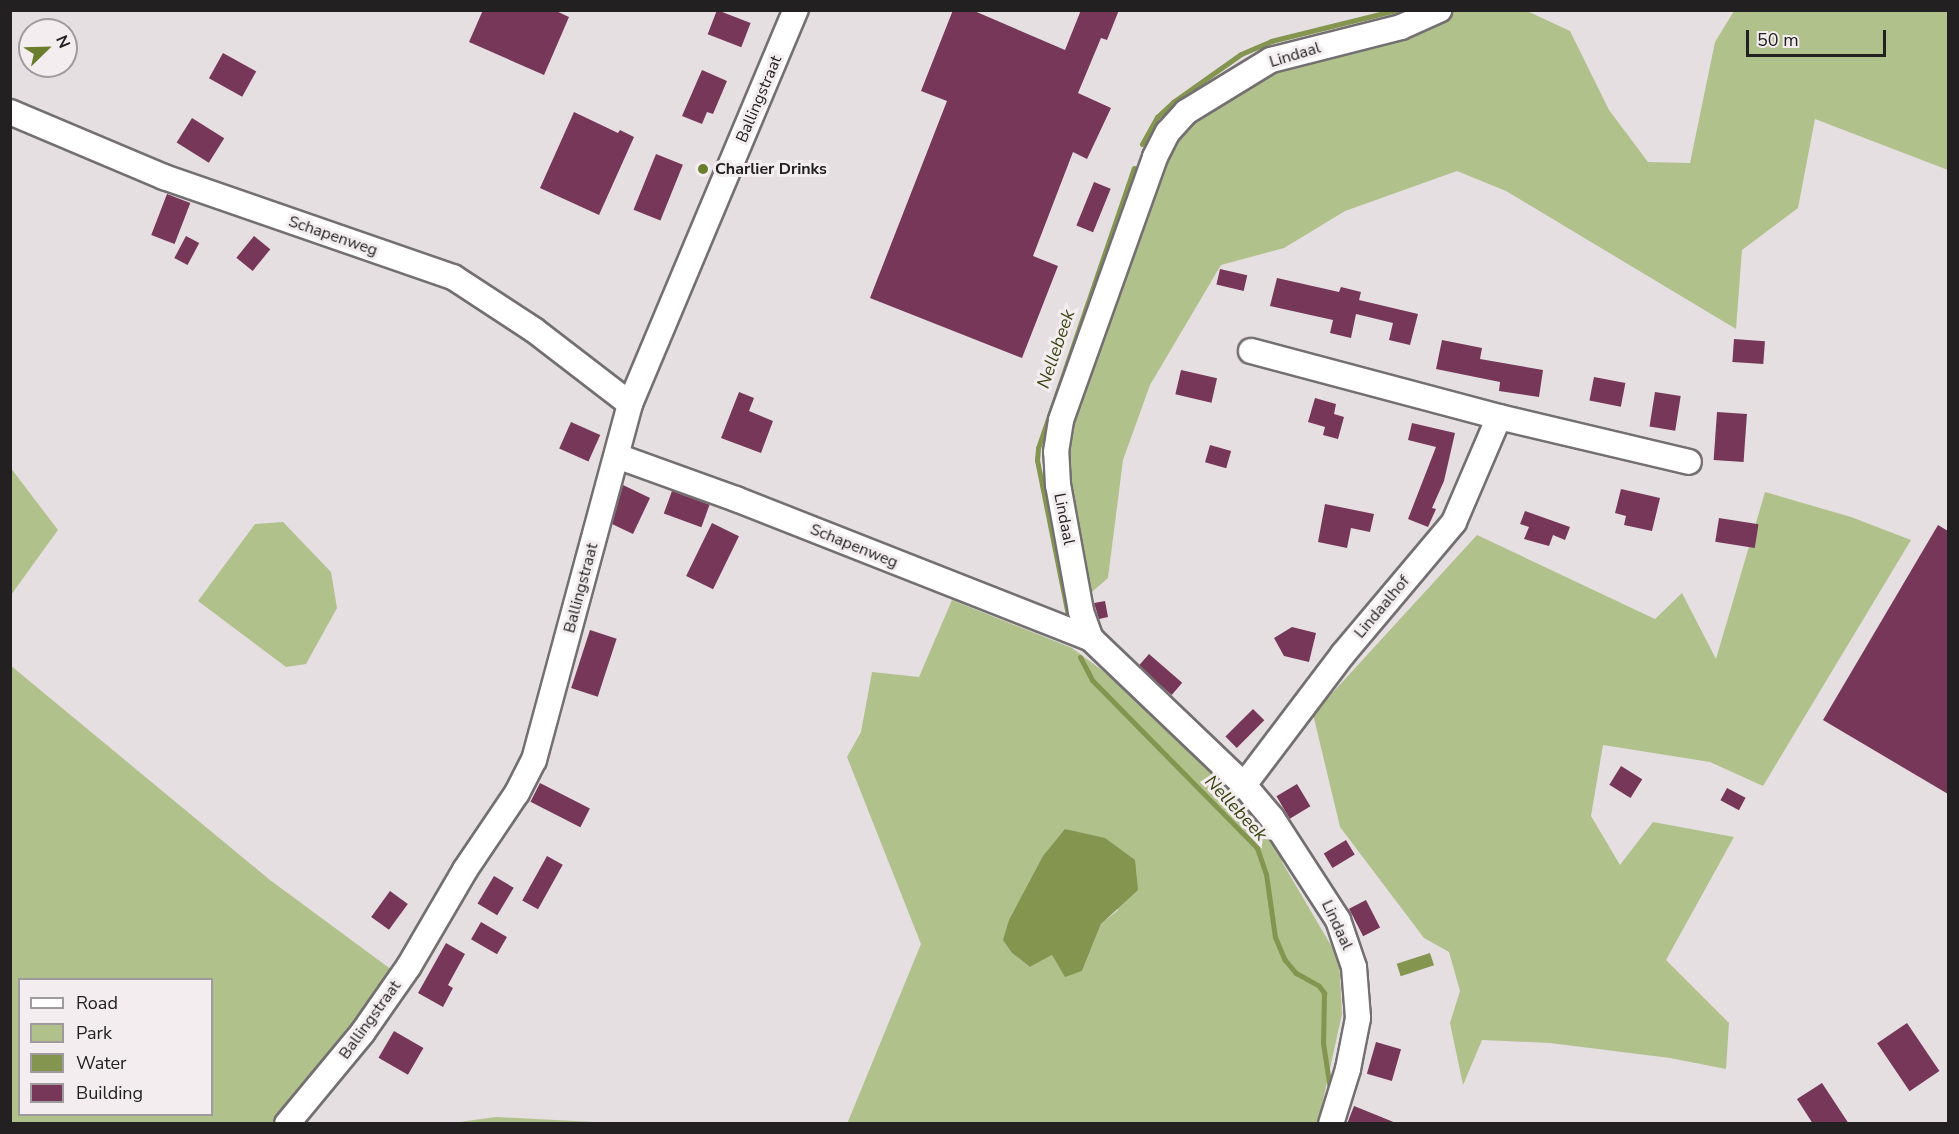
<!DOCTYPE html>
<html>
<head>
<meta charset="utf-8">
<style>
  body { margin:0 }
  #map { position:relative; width:1959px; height:1134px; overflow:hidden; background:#e5dfe2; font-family:"Nunito Sans",sans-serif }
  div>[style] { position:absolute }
  .green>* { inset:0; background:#b1c18b }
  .water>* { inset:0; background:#83954f; transform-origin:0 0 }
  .stream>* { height:5px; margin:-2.5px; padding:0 2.5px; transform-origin:2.5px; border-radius:2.5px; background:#83954f }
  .building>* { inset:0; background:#773758; transform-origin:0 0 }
  .roads { filter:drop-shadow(2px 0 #746f71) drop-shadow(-2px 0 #746f71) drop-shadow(0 2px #746f71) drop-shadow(0 -2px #746f71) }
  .minor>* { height:24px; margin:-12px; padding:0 12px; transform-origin:12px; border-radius:12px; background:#fff }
  .dots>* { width:16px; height:16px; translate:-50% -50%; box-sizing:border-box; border:3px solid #f3edef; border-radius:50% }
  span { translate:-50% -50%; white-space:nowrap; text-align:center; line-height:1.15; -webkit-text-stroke:6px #f3edef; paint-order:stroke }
  .street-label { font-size:16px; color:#222021 }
  .poi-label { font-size:16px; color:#222021; font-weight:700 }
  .left { translate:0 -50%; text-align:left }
  .water-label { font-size:18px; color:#394510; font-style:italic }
  .frame { position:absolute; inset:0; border:12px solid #222021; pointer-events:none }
  .legend { position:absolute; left:18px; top:978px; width:195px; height:138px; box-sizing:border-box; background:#f3edef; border:2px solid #9f9b9d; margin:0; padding:8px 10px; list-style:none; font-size:18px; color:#222021 }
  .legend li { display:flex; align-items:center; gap:12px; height:30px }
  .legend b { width:30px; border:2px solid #9f9b9d }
  .north { position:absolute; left:18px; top:18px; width:60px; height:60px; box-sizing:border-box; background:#f3edef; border:2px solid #9f9b9d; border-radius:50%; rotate:67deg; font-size:16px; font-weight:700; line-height:24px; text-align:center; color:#222021 }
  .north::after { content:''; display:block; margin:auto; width:21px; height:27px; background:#6a7d2d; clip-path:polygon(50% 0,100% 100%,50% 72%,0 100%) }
  .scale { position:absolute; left:1746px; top:30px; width:140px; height:27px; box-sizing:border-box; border:3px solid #222021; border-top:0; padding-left:8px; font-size:18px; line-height:21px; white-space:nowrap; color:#222021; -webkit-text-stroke:4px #f3edef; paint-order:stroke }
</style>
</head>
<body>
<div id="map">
  <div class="green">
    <div style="clip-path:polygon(1446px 11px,1527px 11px,1570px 31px,1609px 110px,1648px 162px,1690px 163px,1715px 42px,1734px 11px,1948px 11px,1948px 170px,1815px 119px,1798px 208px,1742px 250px,1736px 329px,1506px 191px,1457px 171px,1345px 211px,1284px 248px,1221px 265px,1150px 385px,1123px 460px,1108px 578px,1085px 598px,1057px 469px,1178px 123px,1277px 66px)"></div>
    <div style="clip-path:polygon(10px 467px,58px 530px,11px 595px,10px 595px)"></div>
    <div style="clip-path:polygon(1765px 492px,1851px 517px,1911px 540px,1763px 786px,1710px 762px,1603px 745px,1591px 816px,1620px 865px,1653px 822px,1734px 837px,1666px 960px,1729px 1023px,1726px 1069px,1670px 1058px,1550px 1043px,1482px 1040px,1463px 1085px,1450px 1023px,1460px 991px,1449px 952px,1424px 938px,1340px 827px,1313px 714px,1477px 535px,1655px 619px,1682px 593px,1716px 659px)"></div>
    <div style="clip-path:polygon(283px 522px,331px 572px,337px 608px,306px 664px,286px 667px,198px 601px,255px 524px)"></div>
    <div style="clip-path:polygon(evenodd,952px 600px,1072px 648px,1118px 682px,1251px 809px,1281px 853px,1282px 862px,1339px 959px,1342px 1014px,1318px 1123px,847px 1124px,921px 944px,847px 757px,861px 732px,872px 672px,919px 677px,952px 600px,1065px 829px,1085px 835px,1118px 910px,1101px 924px,1082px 971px,1065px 976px,1052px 955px,1030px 967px,1012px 953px,1065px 829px)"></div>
    <div style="clip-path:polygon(evenodd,10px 665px,270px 880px,396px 973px,314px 1084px,273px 1123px,11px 1123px,10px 665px,20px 980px,212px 980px,212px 1114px,20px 1114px,20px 980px)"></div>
    <div style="clip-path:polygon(496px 1117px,613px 1123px,452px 1123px)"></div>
  </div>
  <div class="water">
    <div style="clip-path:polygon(1065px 829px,1105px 838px,1135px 860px,1138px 890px,1101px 924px,1082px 971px,1065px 977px,1052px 955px,1030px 967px,1012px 953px,1003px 940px,1009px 920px,1043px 856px)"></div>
    <div style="left:1430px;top:953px;width:13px;height:35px;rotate:72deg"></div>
  </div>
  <div class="stream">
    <div style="left:1142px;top:144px;width:31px;rotate:-61deg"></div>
    <div style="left:1157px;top:117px;width:22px;rotate:-43deg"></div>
    <div style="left:1173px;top:102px;width:83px;rotate:-35.2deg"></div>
    <div style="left:1241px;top:54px;width:33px;rotate:-23deg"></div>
    <div style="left:1271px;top:41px;width:129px;rotate:-13.9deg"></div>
    <div style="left:1068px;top:615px;width:158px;rotate:-101.3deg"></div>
    <div style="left:1037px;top:460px;width:12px;rotate:-85deg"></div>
    <div style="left:1038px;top:448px;width:296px;rotate:-71.1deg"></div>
    <div style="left:1080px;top:657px;width:26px;rotate:62deg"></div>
    <div style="left:1092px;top:680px;width:235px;rotate:45.5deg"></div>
    <div style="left:1257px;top:848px;width:28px;rotate:71deg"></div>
    <div style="left:1266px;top:874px;width:64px;rotate:81.9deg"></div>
    <div style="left:1275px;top:937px;width:25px;rotate:67deg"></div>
    <div style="left:1285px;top:960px;width:17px;rotate:50deg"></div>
    <div style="left:1296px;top:973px;width:26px;rotate:29deg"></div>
    <div style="left:1319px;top:986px;width:9px;rotate:54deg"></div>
    <div style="left:1324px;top:993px;width:50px;rotate:91.1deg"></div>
    <div style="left:1323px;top:1043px;width:47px;rotate:81.3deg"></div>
  </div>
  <div class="building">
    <div style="clip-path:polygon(483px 10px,554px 10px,569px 17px,544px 75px,469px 42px)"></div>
    <div style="left:717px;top:10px;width:36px;height:26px;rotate:21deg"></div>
    <div style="clip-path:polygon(953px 10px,972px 10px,1065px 50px,1081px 10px,1119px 10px,1107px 40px,1101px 38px,1078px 93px,1111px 108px,1087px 159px,1073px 152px,1033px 256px,1058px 266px,1022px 358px,870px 298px,947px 101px,921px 91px)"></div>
    <div style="left:223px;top:53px;width:38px;height:29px;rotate:29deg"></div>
    <div style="clip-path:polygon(702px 70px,727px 81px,713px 114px,707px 112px,702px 124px,682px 116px)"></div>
    <div style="clip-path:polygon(574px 112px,618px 133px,620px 130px,634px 137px,599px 215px,540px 188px)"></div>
    <div style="left:192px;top:118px;width:38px;height:29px;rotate:32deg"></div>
    <div style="left:656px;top:154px;width:29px;height:60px;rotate:22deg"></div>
    <div style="left:1094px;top:182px;width:18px;height:47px;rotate:22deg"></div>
    <div style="left:167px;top:194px;width:25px;height:44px;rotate:21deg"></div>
    <div style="left:186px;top:236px;width:15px;height:25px;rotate:28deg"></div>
    <div style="left:254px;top:236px;width:21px;height:28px;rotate:39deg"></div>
    <div style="left:1220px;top:269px;width:28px;height:16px;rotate:13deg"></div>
    <div style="clip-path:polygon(1277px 278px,1339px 292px,1341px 287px,1361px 292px,1359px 300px,1418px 314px,1410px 345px,1389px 340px,1393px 323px,1356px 314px,1351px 338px,1330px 333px,1333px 320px,1270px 306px)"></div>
    <div style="left:1734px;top:339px;width:31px;height:23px;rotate:4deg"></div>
    <div style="clip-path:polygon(1442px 340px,1482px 348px,1480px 359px,1543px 370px,1539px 397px,1499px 391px,1500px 382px,1436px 369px)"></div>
    <div style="left:1181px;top:370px;width:37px;height:25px;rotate:13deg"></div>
    <div style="left:1594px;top:377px;width:32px;height:24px;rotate:11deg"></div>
    <div style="clip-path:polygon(739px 392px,754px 398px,749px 411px,773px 421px,761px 453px,721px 438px)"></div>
    <div style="left:1655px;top:392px;width:26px;height:35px;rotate:9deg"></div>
    <div style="clip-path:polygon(1315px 398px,1336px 404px,1334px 414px,1344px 417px,1338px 439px,1323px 435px,1325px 427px,1308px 422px)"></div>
    <div style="left:1717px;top:412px;width:30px;height:48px;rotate:4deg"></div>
    <div style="left:571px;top:422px;width:32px;height:29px;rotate:24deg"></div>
    <div style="clip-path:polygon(1412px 423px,1455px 433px,1444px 481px,1432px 508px,1436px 509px,1428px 527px,1408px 519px,1436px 447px,1408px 440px)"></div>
    <div style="left:1210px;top:445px;width:22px;height:18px;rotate:16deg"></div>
    <div style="clip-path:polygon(623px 485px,650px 498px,633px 534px,612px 524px)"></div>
    <div style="clip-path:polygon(1621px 489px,1660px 498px,1652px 531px,1624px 525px,1626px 516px,1615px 513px)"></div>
    <div style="left:672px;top:491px;width:40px;height:24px;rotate:20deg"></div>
    <div style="clip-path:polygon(1325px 504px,1374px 514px,1370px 532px,1351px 528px,1347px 548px,1318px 542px)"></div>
    <div style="clip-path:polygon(1525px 511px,1570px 527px,1565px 540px,1553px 535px,1549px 546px,1524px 539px,1529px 527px,1520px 524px)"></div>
    <div style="left:1719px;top:518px;width:40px;height:24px;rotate:9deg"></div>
    <div style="left:712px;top:523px;width:30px;height:59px;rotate:26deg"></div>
    <div style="clip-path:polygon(1938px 525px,1948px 531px,1948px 794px,1823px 720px)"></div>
    <div style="clip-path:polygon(1105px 601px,1108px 617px,1099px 619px,1094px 603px)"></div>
    <div style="clip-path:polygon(1292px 627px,1316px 633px,1309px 662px,1284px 656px,1274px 638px)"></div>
    <div style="left:590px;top:630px;width:28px;height:61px;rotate:18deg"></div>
    <div style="left:1149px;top:654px;width:44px;height:16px;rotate:41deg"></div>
    <div style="left:1253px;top:709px;width:16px;height:39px;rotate:45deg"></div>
    <div style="left:1621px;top:766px;width:25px;height:22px;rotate:32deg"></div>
    <div style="left:540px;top:783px;width:56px;height:21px;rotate:27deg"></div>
    <div style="left:1297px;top:784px;width:26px;height:24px;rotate:59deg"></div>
    <div style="left:1727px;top:788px;width:21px;height:14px;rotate:28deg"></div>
    <div style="left:1346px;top:840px;width:17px;height:26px;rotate:59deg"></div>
    <div style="left:547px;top:856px;width:18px;height:51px;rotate:29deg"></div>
    <div style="left:494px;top:876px;width:23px;height:32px;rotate:31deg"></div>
    <div style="left:390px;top:891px;width:22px;height:32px;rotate:36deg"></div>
    <div style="left:1366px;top:900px;width:31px;height:19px;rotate:63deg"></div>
    <div style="left:481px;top:922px;width:30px;height:20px;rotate:30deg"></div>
    <div style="clip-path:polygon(446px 943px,465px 954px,448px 985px,453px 988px,443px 1007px,418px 993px)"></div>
    <div style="left:1907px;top:1023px;width:58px;height:36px;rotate:56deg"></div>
    <div style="left:394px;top:1031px;width:34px;height:31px;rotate:30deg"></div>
    <div style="left:1376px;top:1042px;width:26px;height:33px;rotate:16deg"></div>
    <div style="clip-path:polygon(1822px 1083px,1849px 1124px,1813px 1124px,1797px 1099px)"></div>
    <div style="clip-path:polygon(1354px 1106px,1396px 1123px,1396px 1124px,1347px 1124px)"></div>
  </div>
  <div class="roads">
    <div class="minor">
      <div style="left:10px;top:112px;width:167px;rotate:22.9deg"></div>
      <div style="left:164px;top:177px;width:306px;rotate:19.1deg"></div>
      <div style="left:453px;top:277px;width:97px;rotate:33.2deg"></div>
      <div style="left:534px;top:330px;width:121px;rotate:37.6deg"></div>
      <div style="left:1251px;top:351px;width:257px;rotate:14.9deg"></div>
      <div style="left:617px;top:456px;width:127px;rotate:19.9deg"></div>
      <div style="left:736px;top:499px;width:382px;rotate:21.5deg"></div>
      <div style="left:1244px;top:785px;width:164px;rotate:-52.9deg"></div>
      <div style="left:1343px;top:654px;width:172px;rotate:-49.9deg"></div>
      <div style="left:1454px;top:522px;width:114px;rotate:-66.8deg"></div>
      <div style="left:1499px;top:417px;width:195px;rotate:13.3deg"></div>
      <div style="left:287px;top:1124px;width:119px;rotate:-50.4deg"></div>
      <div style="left:363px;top:1032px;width:80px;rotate:-55.1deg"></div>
      <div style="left:409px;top:966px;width:111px;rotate:-59.7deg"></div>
      <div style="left:465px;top:870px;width:93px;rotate:-56deg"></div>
      <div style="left:517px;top:793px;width:37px;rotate:-63deg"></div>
      <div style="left:534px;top:760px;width:369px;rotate:-74.9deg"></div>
      <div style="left:630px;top:404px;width:428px;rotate:-67.2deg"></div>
      <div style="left:1331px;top:1124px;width:58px;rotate:-72.8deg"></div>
      <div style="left:1348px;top:1069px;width:52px;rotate:-78.9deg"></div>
      <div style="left:1358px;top:1018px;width:51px;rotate:-94.5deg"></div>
      <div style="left:1354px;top:967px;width:50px;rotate:-108.8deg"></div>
      <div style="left:1338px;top:920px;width:121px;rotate:-122.9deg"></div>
      <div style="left:1272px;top:818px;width:43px;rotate:-130.3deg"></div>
      <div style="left:1244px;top:785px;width:211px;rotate:-136.3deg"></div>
      <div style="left:1091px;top:639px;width:30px;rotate:-110deg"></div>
      <div style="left:1081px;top:611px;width:128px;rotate:-100.3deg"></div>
      <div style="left:1058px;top:485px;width:33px;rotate:-93deg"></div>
      <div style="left:1056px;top:452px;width:32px;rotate:-81deg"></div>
      <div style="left:1061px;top:420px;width:279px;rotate:-70.3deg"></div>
      <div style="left:1155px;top:157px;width:28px;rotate:-63deg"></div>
      <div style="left:1168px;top:132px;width:27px;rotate:-48deg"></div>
      <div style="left:1186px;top:112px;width:100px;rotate:-31.5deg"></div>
      <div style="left:1271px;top:60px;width:134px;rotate:-14.2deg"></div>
      <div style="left:1401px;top:27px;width:42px;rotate:-24.1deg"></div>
    </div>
  </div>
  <div class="dots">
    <div style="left:703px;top:169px;background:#6a7d2d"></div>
  </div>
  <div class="street-label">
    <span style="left:1295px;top:55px;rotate:-17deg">Lindaal</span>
    <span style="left:759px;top:99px;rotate:-67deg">Ballingstraat</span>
    <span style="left:333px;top:236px;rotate:19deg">Schapenweg</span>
    <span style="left:1064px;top:519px;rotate:79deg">Lindaal</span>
    <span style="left:854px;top:546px;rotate:22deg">Schapenweg</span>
    <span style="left:581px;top:588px;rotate:-75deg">Ballingstraat</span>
    <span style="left:1382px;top:607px;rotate:-50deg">Lindaalhof</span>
    <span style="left:1337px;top:925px;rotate:65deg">Lindaal</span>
    <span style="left:370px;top:1020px;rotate:-54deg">Ballingstraat</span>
  </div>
  <div class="poi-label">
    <span class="left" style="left:715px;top:169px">Charlier Drinks</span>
  </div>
  <div class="water-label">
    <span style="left:1056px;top:349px;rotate:-71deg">Nellebeek</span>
    <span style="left:1236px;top:808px;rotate:47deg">Nellebeek</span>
  </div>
  <div class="frame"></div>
  <ul class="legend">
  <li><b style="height:8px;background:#fff"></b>Road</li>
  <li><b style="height:16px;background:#b1c18b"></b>Park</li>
  <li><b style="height:16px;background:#83954f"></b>Water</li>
  <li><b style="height:16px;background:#773758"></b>Building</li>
  </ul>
  <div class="north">N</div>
  <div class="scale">50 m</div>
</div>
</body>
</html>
